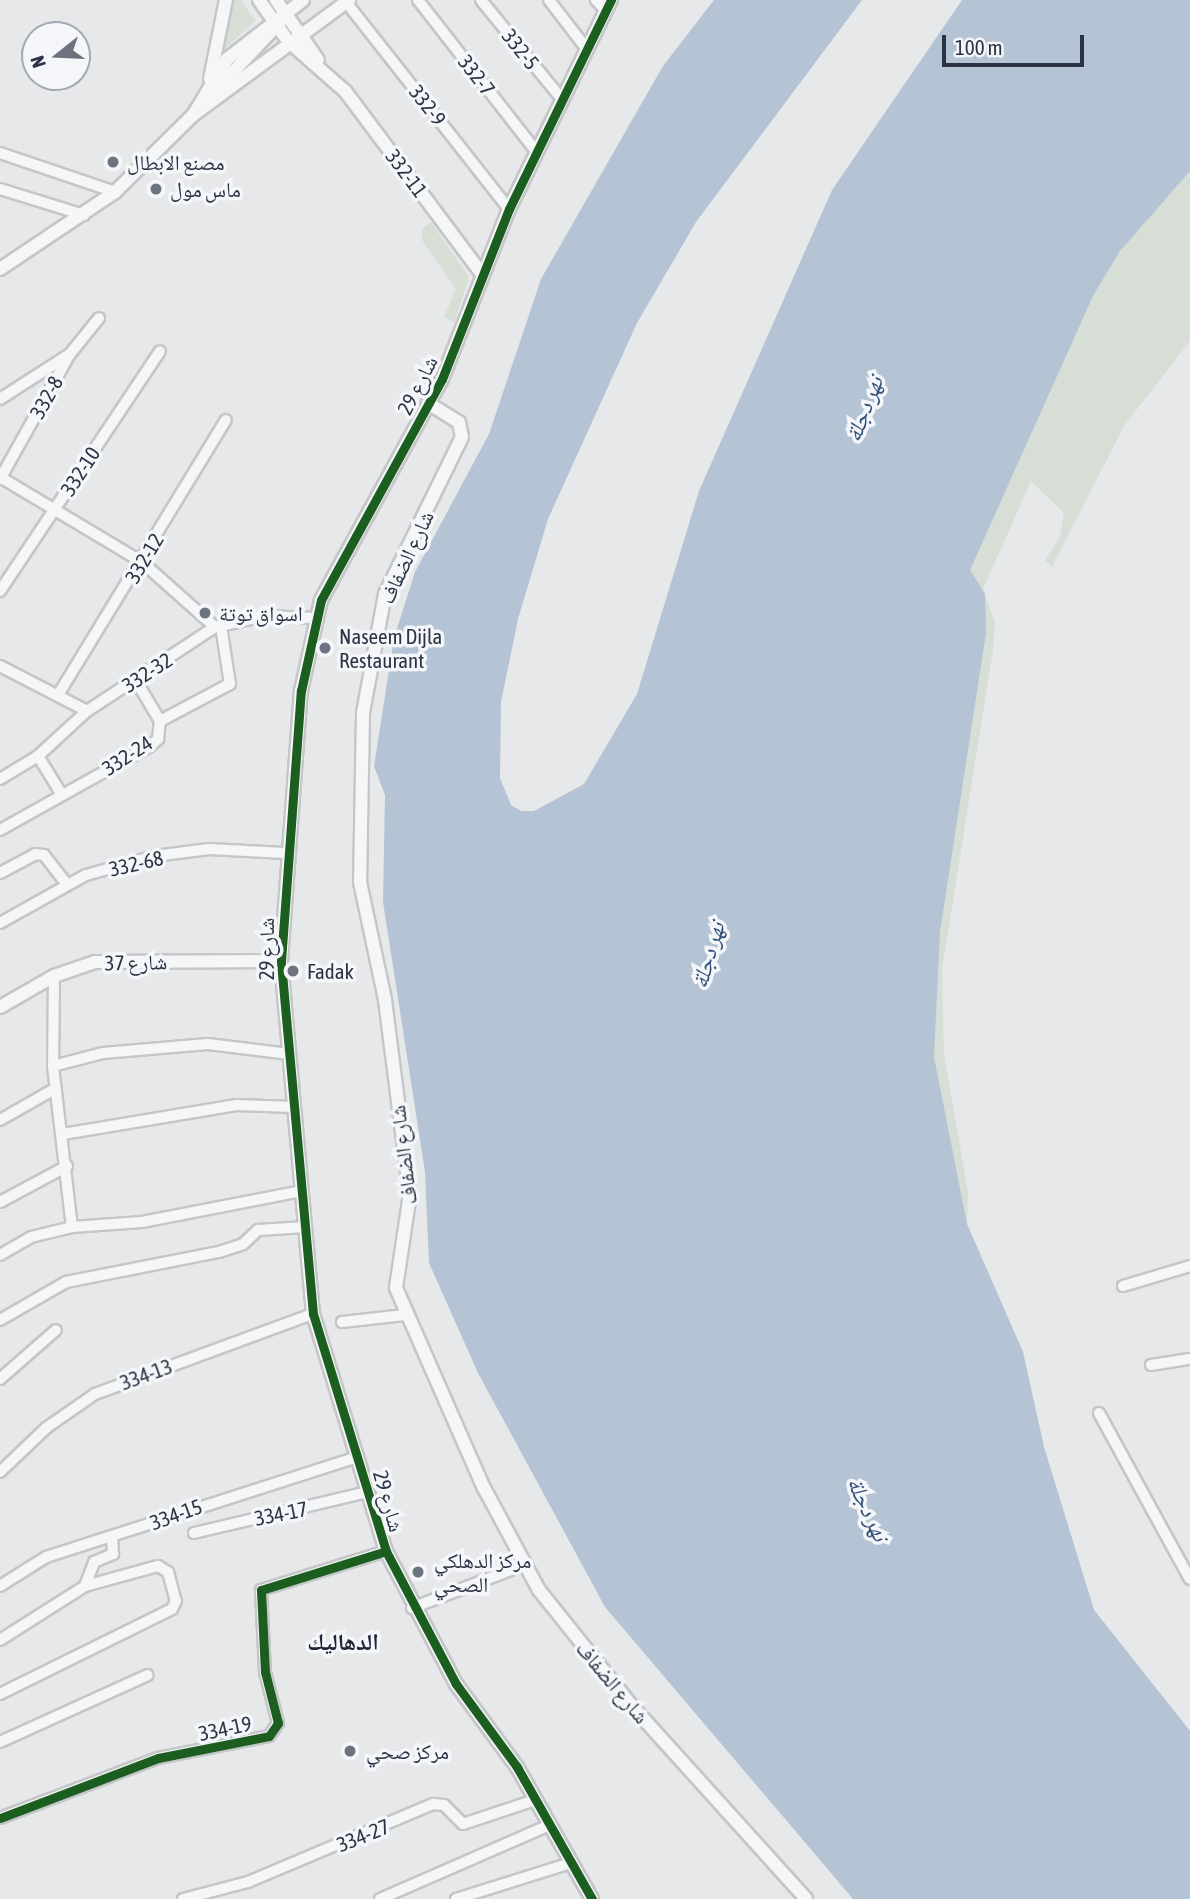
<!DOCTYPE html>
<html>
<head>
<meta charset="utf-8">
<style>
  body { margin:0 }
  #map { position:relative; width:1190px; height:1899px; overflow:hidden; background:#e6e8ea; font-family:"Asap Condensed","Noto Naskh Arabic",sans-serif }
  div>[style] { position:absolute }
  .green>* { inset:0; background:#d6ded6 }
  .water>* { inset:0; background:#b4c4d5 }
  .roads { filter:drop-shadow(2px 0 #c4c6c8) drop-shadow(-2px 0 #c4c6c8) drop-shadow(0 2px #c4c6c8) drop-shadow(0 -2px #c4c6c8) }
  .minor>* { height:10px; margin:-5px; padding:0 5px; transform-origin:5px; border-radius:5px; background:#f5f6f7 }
  .tertiary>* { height:12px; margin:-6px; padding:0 6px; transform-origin:6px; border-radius:6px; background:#f5f6f7 }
  .cycleway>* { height:9px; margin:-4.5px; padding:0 4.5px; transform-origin:4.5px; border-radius:4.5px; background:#1b5e20 }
  .dots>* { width:19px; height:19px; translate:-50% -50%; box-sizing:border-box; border:4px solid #f4f6f9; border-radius:50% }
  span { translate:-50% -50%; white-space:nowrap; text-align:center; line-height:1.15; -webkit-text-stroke:7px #f4f6f9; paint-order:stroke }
  .street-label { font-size:21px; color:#2b3445 }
  .poi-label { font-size:21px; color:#2b3445 }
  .left { translate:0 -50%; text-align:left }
  .water-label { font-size:23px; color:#34527a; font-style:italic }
  .neighbourhood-label { font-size:23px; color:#1d2536; font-weight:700 }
  .north { position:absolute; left:21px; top:21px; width:70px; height:70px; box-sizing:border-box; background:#f4f6f9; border:2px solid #a4a8b1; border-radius:50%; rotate:252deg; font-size:19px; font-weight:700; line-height:28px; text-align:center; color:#2b3445 }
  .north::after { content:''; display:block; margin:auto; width:24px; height:32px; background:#6c737f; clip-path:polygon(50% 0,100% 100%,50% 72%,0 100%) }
  .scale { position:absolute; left:942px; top:35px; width:142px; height:32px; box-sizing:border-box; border:4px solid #2b3445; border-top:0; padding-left:9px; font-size:21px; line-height:24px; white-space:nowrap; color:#2b3445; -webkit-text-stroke:5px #f4f6f9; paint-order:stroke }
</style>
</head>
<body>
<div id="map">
  <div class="green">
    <div style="clip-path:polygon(232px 0,241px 0,255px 21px,219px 54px)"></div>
    <div style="clip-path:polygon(1190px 147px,1190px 341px,1124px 426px,1052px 567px,1045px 560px,1060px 537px,1064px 513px,1031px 481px,983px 589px,995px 623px,993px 650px,942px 970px,944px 1054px,968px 1192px,967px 1224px,1023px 1352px,1044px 1447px,1094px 1610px,1190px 1731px,1190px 1744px,1104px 1646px,986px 1287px,932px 1109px,926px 824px,958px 591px,1056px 346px)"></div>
    <div style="clip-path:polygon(431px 222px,469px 277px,454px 323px,444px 317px,456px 289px,422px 240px,422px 229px)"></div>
  </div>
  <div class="water">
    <div style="clip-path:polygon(714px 0,862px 0,696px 222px,637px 323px,548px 519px,518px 619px,501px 702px,500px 778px,511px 805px,521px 811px,534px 811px,584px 784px,637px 694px,699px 491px,832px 190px,962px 0,1190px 0,1190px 171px,1120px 251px,1093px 296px,970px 570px,985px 594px,986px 633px,940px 932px,934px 1057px,967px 1224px,1023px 1352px,1044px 1447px,1094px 1610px,1190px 1731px,1190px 1899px,853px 1899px,605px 1607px,478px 1373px,429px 1263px,425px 1172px,383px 902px,385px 795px,374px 766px,394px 638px,415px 572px,489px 434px,541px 279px,663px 66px)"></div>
  </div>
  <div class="roads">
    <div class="minor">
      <div style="left:418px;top:0;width:192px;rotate:52deg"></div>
      <div style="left:481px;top:0;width:127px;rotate:50.8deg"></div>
      <div style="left:549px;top:0;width:61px;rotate:52.4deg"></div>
      <div style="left:596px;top:0;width:13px;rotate:48deg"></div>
      <div style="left:346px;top:2px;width:263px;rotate:51.8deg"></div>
      <div style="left:0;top:153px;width:121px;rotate:18.7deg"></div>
      <div style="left:0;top:189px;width:88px;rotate:17.2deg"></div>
      <div style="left:0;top:399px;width:80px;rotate:-32.7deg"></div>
      <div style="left:0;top:477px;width:165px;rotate:30.9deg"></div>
      <div style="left:142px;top:562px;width:98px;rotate:41.7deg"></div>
      <div style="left:0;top:479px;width:143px;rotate:-60.8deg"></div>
      <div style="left:70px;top:354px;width:46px;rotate:-51.1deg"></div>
      <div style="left:0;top:591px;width:288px;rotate:-56.3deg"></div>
      <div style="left:0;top:666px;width:98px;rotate:27.3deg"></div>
      <div style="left:135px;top:679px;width:49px;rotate:59.2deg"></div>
      <div style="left:58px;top:695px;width:322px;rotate:-58.6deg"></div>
      <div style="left:38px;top:756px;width:46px;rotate:58.4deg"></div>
      <div style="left:0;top:779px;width:44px;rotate:-31.2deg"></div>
      <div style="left:38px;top:756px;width:67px;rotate:-42.6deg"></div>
      <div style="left:87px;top:711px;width:153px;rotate:-33.3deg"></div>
      <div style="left:215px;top:627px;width:50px;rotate:-12.7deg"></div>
      <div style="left:264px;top:616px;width:51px;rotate:2.2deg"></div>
      <div style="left:0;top:830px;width:172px;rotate:-29.2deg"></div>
      <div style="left:150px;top:746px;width:11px;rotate:-41deg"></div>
      <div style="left:158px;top:739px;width:18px;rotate:-84deg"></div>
      <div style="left:160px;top:721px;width:79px;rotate:-27.9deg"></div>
      <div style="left:230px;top:684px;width:59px;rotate:-98.8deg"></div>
      <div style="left:0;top:873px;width:40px;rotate:-28deg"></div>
      <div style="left:35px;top:854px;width:9px;rotate:6deg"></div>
      <div style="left:44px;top:855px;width:37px;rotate:52deg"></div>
      <div style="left:0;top:923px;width:98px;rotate:-29.2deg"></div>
      <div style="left:86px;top:875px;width:72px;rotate:-15.4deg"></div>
      <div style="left:155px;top:856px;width:54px;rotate:-7.4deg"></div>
      <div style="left:209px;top:849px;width:76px;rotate:3deg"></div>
      <div style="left:54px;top:976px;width:90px;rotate:90.6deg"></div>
      <div style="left:53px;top:1066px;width:162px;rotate:83.3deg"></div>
      <div style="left:53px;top:1066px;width:52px;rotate:-14.6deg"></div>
      <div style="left:103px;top:1053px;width:105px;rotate:-4.9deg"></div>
      <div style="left:208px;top:1044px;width:82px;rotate:7deg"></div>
      <div style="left:0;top:1120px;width:64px;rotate:-29.7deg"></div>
      <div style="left:63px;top:1134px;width:176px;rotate:-9.5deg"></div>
      <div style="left:237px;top:1105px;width:57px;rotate:2deg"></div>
      <div style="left:0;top:1202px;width:76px;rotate:-28.2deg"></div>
      <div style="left:0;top:1255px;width:36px;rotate:-30deg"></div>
      <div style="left:31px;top:1237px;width:42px;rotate:-13.7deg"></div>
      <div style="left:72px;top:1227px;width:70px;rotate:-4.1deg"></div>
      <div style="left:142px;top:1222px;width:162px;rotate:-11deg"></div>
      <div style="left:1123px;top:1286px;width:70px;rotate:-16.6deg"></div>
      <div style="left:0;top:1320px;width:76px;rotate:-29.9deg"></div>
      <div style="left:66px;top:1282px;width:156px;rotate:-11.1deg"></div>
      <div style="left:219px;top:1252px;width:25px;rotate:-18deg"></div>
      <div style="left:243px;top:1244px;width:21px;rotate:-43deg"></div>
      <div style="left:258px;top:1230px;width:47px;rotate:-3.7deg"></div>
      <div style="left:342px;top:1322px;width:63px;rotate:-6.3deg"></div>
      <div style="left:1151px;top:1365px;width:39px;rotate:-9deg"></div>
      <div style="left:0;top:1379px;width:74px;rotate:-41.2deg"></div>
      <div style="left:1099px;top:1413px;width:189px;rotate:61.3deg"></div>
      <div style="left:0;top:1472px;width:64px;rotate:-43.7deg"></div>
      <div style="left:46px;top:1428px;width:60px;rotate:-34.8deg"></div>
      <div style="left:95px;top:1394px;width:232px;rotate:-20.2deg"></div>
      <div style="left:194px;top:1533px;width:179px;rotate:-13.3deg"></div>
      <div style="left:0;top:1586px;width:54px;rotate:-32.2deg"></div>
      <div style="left:46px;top:1557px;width:328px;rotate:-17.8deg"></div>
      <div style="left:85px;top:1586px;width:26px;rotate:-69deg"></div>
      <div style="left:94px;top:1562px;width:21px;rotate:-23deg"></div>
      <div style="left:113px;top:1554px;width:17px;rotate:-93deg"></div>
      <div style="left:412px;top:1608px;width:120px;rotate:-21deg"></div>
      <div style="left:0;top:1640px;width:101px;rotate:-32.4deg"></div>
      <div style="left:85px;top:1586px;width:76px;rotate:-15.3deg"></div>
      <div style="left:158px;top:1566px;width:12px;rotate:31deg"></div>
      <div style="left:168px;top:1572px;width:30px;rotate:75deg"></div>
      <div style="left:176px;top:1601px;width:9px;rotate:117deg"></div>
      <div style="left:172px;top:1609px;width:192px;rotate:153.7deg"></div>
      <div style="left:0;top:1742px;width:162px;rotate:-24.4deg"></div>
      <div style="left:0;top:1818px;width:169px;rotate:-20.8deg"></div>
      <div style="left:158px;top:1758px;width:113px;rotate:-11.2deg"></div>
      <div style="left:269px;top:1736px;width:16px;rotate:-55deg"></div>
      <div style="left:278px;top:1723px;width:53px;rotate:-104.3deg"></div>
      <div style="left:265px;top:1672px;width:82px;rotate:-92.8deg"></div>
      <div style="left:261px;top:1590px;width:131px;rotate:-17.3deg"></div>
      <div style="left:183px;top:1899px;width:67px;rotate:-14.7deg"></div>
      <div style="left:248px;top:1882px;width:201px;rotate:-22.9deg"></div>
      <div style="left:433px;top:1804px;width:11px;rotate:5deg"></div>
      <div style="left:444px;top:1805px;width:27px;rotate:45deg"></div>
      <div style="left:463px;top:1824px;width:76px;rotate:-18.4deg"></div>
      <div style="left:380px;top:1899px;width:184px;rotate:-23.6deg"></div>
      <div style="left:456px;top:1899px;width:121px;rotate:-17.4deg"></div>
    </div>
    <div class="tertiary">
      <div style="left:259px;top:0;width:50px;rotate:54.7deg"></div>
      <div style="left:288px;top:41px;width:76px;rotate:41.3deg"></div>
      <div style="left:345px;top:91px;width:229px;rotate:53.2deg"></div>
      <div style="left:276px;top:0;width:73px;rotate:55deg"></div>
      <div style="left:210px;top:79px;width:81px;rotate:-78.6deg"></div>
      <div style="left:214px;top:92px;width:96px;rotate:-46.7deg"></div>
      <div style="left:195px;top:112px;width:62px;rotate:-58.9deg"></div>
      <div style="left:227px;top:59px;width:96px;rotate:-37.8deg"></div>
      <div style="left:0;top:269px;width:138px;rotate:-33.8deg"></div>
      <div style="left:115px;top:192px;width:110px;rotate:-44.6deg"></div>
      <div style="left:193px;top:115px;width:194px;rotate:-36.4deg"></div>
      <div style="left:428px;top:403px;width:36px;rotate:32deg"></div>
      <div style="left:459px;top:422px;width:15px;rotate:79deg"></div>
      <div style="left:462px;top:437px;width:175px;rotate:116.1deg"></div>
      <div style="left:385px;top:594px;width:121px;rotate:100.5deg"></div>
      <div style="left:363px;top:713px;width:169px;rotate:91deg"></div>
      <div style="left:360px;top:882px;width:121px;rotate:78deg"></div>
      <div style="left:385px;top:1000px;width:196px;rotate:82.7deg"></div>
      <div style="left:410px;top:1194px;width:95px;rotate:98.5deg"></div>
      <div style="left:396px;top:1288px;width:219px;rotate:66.3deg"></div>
      <div style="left:484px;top:1488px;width:116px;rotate:61.7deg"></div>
      <div style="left:539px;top:1590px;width:147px;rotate:51.3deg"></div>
      <div style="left:631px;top:1705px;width:261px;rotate:47.9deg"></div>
      <div style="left:0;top:1007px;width:62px;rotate:-29.9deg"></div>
      <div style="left:54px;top:976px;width:43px;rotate:-18.9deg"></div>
      <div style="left:95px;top:962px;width:186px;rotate:-0.3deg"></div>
      <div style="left:592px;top:1899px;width:152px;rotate:-119.6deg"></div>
      <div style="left:517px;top:1767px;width:103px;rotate:-126.3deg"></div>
      <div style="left:456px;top:1684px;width:150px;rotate:-117.8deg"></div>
      <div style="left:386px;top:1551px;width:248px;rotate:-107.1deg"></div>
      <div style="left:313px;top:1314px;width:354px;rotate:-95.2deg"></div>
      <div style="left:281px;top:961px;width:271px;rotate:-85.8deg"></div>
      <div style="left:301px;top:691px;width:93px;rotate:-77.6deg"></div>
      <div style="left:321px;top:600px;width:252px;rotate:-61.3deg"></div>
      <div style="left:442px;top:379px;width:183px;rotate:-68.5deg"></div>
      <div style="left:509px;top:209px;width:233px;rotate:-64deg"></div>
    </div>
  </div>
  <div class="cycleway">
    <div style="left:0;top:1818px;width:169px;rotate:-20.8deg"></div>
    <div style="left:158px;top:1758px;width:113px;rotate:-11.2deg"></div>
    <div style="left:269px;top:1736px;width:16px;rotate:-55deg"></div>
    <div style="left:278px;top:1723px;width:53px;rotate:-104.3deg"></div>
    <div style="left:265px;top:1672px;width:82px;rotate:-92.8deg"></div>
    <div style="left:261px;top:1590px;width:131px;rotate:-17.3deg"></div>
    <div style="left:592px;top:1899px;width:152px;rotate:-119.6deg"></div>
    <div style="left:517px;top:1767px;width:103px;rotate:-126.3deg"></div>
    <div style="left:456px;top:1684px;width:150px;rotate:-117.8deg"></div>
    <div style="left:386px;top:1551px;width:248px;rotate:-107.1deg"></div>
    <div style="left:313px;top:1314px;width:354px;rotate:-95.2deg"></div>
    <div style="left:281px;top:961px;width:271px;rotate:-85.8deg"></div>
    <div style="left:301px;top:691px;width:93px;rotate:-77.6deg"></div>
    <div style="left:321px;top:600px;width:252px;rotate:-61.3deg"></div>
    <div style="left:442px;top:379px;width:183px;rotate:-68.5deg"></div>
    <div style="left:509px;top:209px;width:233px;rotate:-64deg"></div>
  </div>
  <div class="dots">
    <div style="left:113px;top:162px;background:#6c737f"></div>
    <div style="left:156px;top:189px;background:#6c737f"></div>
    <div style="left:205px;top:613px;background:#6c737f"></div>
    <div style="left:325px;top:648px;background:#6c737f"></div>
    <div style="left:293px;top:971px;background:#6c737f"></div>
    <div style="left:418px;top:1572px;background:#6c737f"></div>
    <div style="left:350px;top:1751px;background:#6c737f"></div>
  </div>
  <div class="street-label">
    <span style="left:521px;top:49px;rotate:51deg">332-5</span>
    <span style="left:477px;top:75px;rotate:52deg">332-7</span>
    <span style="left:428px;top:105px;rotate:52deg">332-9</span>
    <span style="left:407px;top:173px;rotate:53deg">332-11</span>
    <span style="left:417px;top:385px;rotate:-63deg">شارع 29</span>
    <span style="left:46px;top:397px;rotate:-61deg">332-8</span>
    <span style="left:80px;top:471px;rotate:-57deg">332-10</span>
    <span style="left:406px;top:557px;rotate:-65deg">شارع الضفاف</span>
    <span style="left:144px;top:558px;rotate:-59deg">332-12</span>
    <span style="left:147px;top:672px;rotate:-33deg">332-32</span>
    <span style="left:127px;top:755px;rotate:-33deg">332-24</span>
    <span style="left:136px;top:863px;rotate:-13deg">332-68</span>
    <span style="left:266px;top:949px;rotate:-90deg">شارع 29</span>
    <span style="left:136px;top:962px;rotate:-1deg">شارع 37</span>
    <span style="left:403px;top:1155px;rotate:-97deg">شارع الضفاف</span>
    <span style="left:146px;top:1374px;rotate:-20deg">334-13</span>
    <span style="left:389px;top:1501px;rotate:74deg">شارع 29</span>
    <span style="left:281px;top:1513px;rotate:-11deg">334-17</span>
    <span style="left:176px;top:1514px;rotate:-20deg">334-15</span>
    <span style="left:613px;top:1682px;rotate:50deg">شارع الضفاف</span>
    <span style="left:225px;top:1728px;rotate:-12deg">334-19</span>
    <span style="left:363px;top:1835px;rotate:-22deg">334-27</span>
  </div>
  <div class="poi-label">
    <span class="left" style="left:127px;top:162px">مصنع الابطال</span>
    <span class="left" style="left:170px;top:189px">ماس مول</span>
    <span class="left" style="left:219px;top:613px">اسواق توتة</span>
    <span class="left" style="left:339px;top:648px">Naseem Dijla<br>Restaurant</span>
    <span class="left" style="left:307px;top:971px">Fadak</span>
    <span class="left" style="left:434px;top:1572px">مركز الدهلكي<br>الصحي</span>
    <span class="left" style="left:366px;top:1751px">مركز صحي</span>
  </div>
  <div class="water-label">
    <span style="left:864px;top:409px;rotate:-69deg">نهر دجلة</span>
    <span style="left:708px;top:955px;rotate:-74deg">نهر دجلة</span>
    <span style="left:868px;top:1509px;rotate:65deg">نهر دجلة</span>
  </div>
  <div class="neighbourhood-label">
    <span style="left:343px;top:1642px">الدهاليك</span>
  </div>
  <div class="north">N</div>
  <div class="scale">100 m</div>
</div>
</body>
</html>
